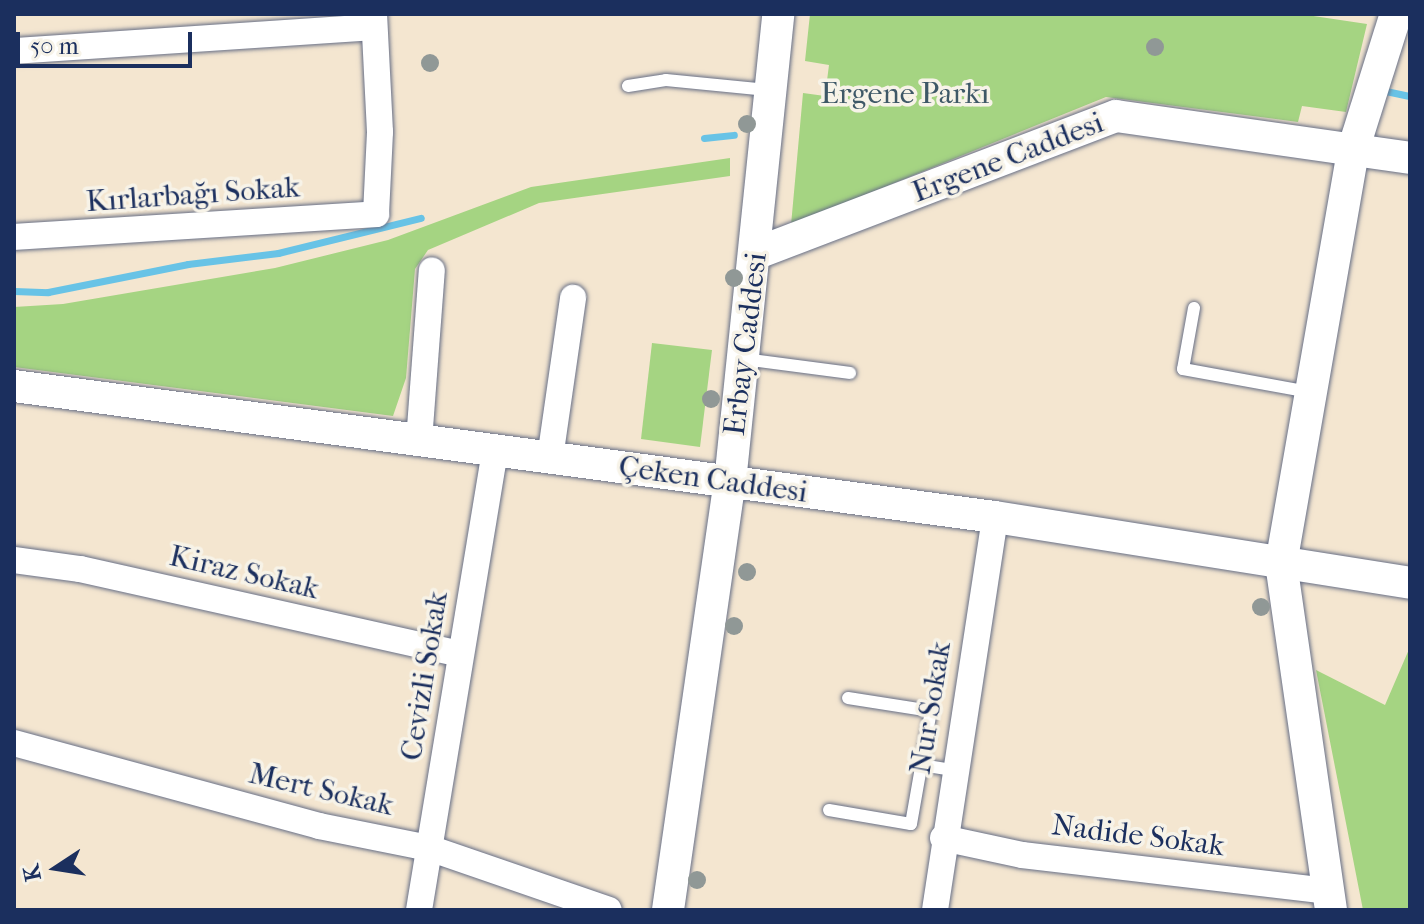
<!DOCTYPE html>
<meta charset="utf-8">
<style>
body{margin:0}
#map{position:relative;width:1424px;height:924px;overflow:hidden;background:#f4e6d0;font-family:"IM FELL French Canon",serif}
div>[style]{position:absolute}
.green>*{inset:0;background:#a5d482}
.stream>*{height:7px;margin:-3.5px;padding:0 3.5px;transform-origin:3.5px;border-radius:3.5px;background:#68c3e6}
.roads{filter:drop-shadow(0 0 2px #676f86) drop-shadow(0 0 2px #676f86)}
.service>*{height:12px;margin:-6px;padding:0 6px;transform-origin:6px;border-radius:6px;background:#fff}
.minor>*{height:26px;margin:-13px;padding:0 13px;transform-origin:13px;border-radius:13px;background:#fff}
.tertiary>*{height:32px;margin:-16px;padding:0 16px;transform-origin:16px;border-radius:16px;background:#fff}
.trees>*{width:18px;height:18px;margin:-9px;border-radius:50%;background:#909896}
span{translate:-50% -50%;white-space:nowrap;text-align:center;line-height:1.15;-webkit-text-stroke:7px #f7f3e8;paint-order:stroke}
.park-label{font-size:30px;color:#3e5867}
.street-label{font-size:30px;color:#1b2f5e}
.frame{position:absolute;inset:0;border:16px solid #1b2f5e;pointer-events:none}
.north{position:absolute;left:16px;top:828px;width:80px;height:80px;-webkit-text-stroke:6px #f7f3e8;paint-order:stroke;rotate:258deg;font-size:22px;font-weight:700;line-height:32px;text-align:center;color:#1b2f5e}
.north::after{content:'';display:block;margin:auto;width:28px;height:36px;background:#1b2f5e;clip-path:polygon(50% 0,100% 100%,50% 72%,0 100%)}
.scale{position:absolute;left:16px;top:32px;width:176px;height:36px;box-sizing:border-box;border:4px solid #1b2f5e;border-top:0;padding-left:10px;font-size:24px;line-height:28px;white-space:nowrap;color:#1b2f5e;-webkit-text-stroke:6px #f7f3e8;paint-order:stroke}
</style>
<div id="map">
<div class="green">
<div style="clip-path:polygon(810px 14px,1300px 14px,1367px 24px,1346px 112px,1302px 106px,1298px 122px,1106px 97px,791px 225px,803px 93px,825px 96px,829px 65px,805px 61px)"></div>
<div style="clip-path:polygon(730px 158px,730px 176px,539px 203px,428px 250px,415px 269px,406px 378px,393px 416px,14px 367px,14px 307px,63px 304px,275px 268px,388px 240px,531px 187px)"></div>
<div style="clip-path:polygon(652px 343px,712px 350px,700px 447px,641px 439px)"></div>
<div style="clip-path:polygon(1410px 647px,1410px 910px,1363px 910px,1316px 670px,1385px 705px)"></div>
</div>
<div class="stream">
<div style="left:1381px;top:90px;width:30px;rotate:12deg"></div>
<div style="left:704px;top:138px;width:30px;rotate:-6deg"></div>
<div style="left:14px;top:291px;width:34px;rotate:2deg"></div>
<div style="left:48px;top:292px;width:143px;rotate:-11.3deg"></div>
<div style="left:188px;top:264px;width:91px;rotate:-7deg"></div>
<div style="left:278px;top:253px;width:147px;rotate:-13.8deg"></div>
</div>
<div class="roads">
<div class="service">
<div style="left:628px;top:86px;width:38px;rotate:-9deg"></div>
<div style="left:666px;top:80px;width:102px;rotate:5.6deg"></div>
<div style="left:1194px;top:308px;width:62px;rotate:100.2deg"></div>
<div style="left:1183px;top:369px;width:129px;rotate:10.3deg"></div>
<div style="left:744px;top:359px;width:107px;rotate:7.5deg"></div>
<div style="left:921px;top:765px;width:31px;rotate:9deg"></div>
<div style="left:829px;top:810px;width:83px;rotate:9.7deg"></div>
<div style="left:911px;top:824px;width:115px;rotate:-80deg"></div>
<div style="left:931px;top:711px;width:84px;rotate:-171.1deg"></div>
</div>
<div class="minor">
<div style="left:14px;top:51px;width:360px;rotate:-3.8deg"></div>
<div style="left:14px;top:237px;width:363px;rotate:-3.6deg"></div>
<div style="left:376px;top:214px;width:82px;rotate:-87.2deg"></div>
<div style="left:380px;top:132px;width:118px;rotate:-92.9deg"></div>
<div style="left:419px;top:441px;width:171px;rotate:-85.7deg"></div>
<div style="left:550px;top:458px;width:162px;rotate:-81.8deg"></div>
<div style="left:14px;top:560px;width:67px;rotate:7.8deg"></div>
<div style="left:80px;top:569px;width:389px;rotate:12.6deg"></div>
<div style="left:14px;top:743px;width:316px;rotate:15.2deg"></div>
<div style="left:319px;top:826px;width:112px;rotate:11.3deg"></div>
<div style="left:429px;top:848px;width:190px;rotate:19deg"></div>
<div style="left:943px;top:838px;width:81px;rotate:12.1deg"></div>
<div style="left:1022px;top:855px;width:307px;rotate:6.7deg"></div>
<div style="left:419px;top:910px;width:464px;rotate:-80.6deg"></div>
<div style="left:935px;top:910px;width:398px;rotate:-81.3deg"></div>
</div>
<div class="tertiary">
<div style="left:757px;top:253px;width:384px;rotate:-20.9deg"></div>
<div style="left:1116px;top:116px;width:297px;rotate:8.1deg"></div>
<div style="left:14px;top:386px;width:990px;rotate:7.61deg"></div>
<div style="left:995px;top:517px;width:420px;rotate:9deg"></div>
<div style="left:668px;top:910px;width:432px;rotate:-81.8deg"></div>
<div style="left:730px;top:482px;width:470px;rotate:-84.1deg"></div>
<div style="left:1331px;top:910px;width:350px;rotate:-98.2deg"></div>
<div style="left:1281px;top:564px;width:423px;rotate:-80.1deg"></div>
<div style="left:1354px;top:147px;width:139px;rotate:-72.5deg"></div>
</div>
</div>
<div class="trees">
<div style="left:1155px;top:47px"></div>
<div style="left:430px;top:63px"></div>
<div style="left:747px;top:124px"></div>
<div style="left:734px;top:278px"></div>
<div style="left:711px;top:399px"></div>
<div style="left:747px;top:572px"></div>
<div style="left:1261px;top:607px"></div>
<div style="left:734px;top:626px"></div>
<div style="left:697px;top:880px"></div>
</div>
<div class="park-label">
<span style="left:905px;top:94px">Ergene Parkı</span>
</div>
<div class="street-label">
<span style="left:1008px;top:158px;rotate:-21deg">Ergene Caddesi</span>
<span style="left:193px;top:195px;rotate:-4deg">Kırlarbağı Sokak</span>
<span style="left:746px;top:344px;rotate:-83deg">Erbay Caddesi</span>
<span style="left:713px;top:480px;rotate:8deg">Çeken Caddesi</span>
<span style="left:244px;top:573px;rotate:13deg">Kiraz Sokak</span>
<span style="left:425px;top:676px;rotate:-81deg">Cevizli Sokak</span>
<span style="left:931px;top:708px;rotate:-81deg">Nur Sokak</span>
<span style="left:321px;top:790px;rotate:13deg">Mert Sokak</span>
<span style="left:1138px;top:836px;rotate:7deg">Nadide Sokak</span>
</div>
<div class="frame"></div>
<div class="north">K</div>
<div class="scale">50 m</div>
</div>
